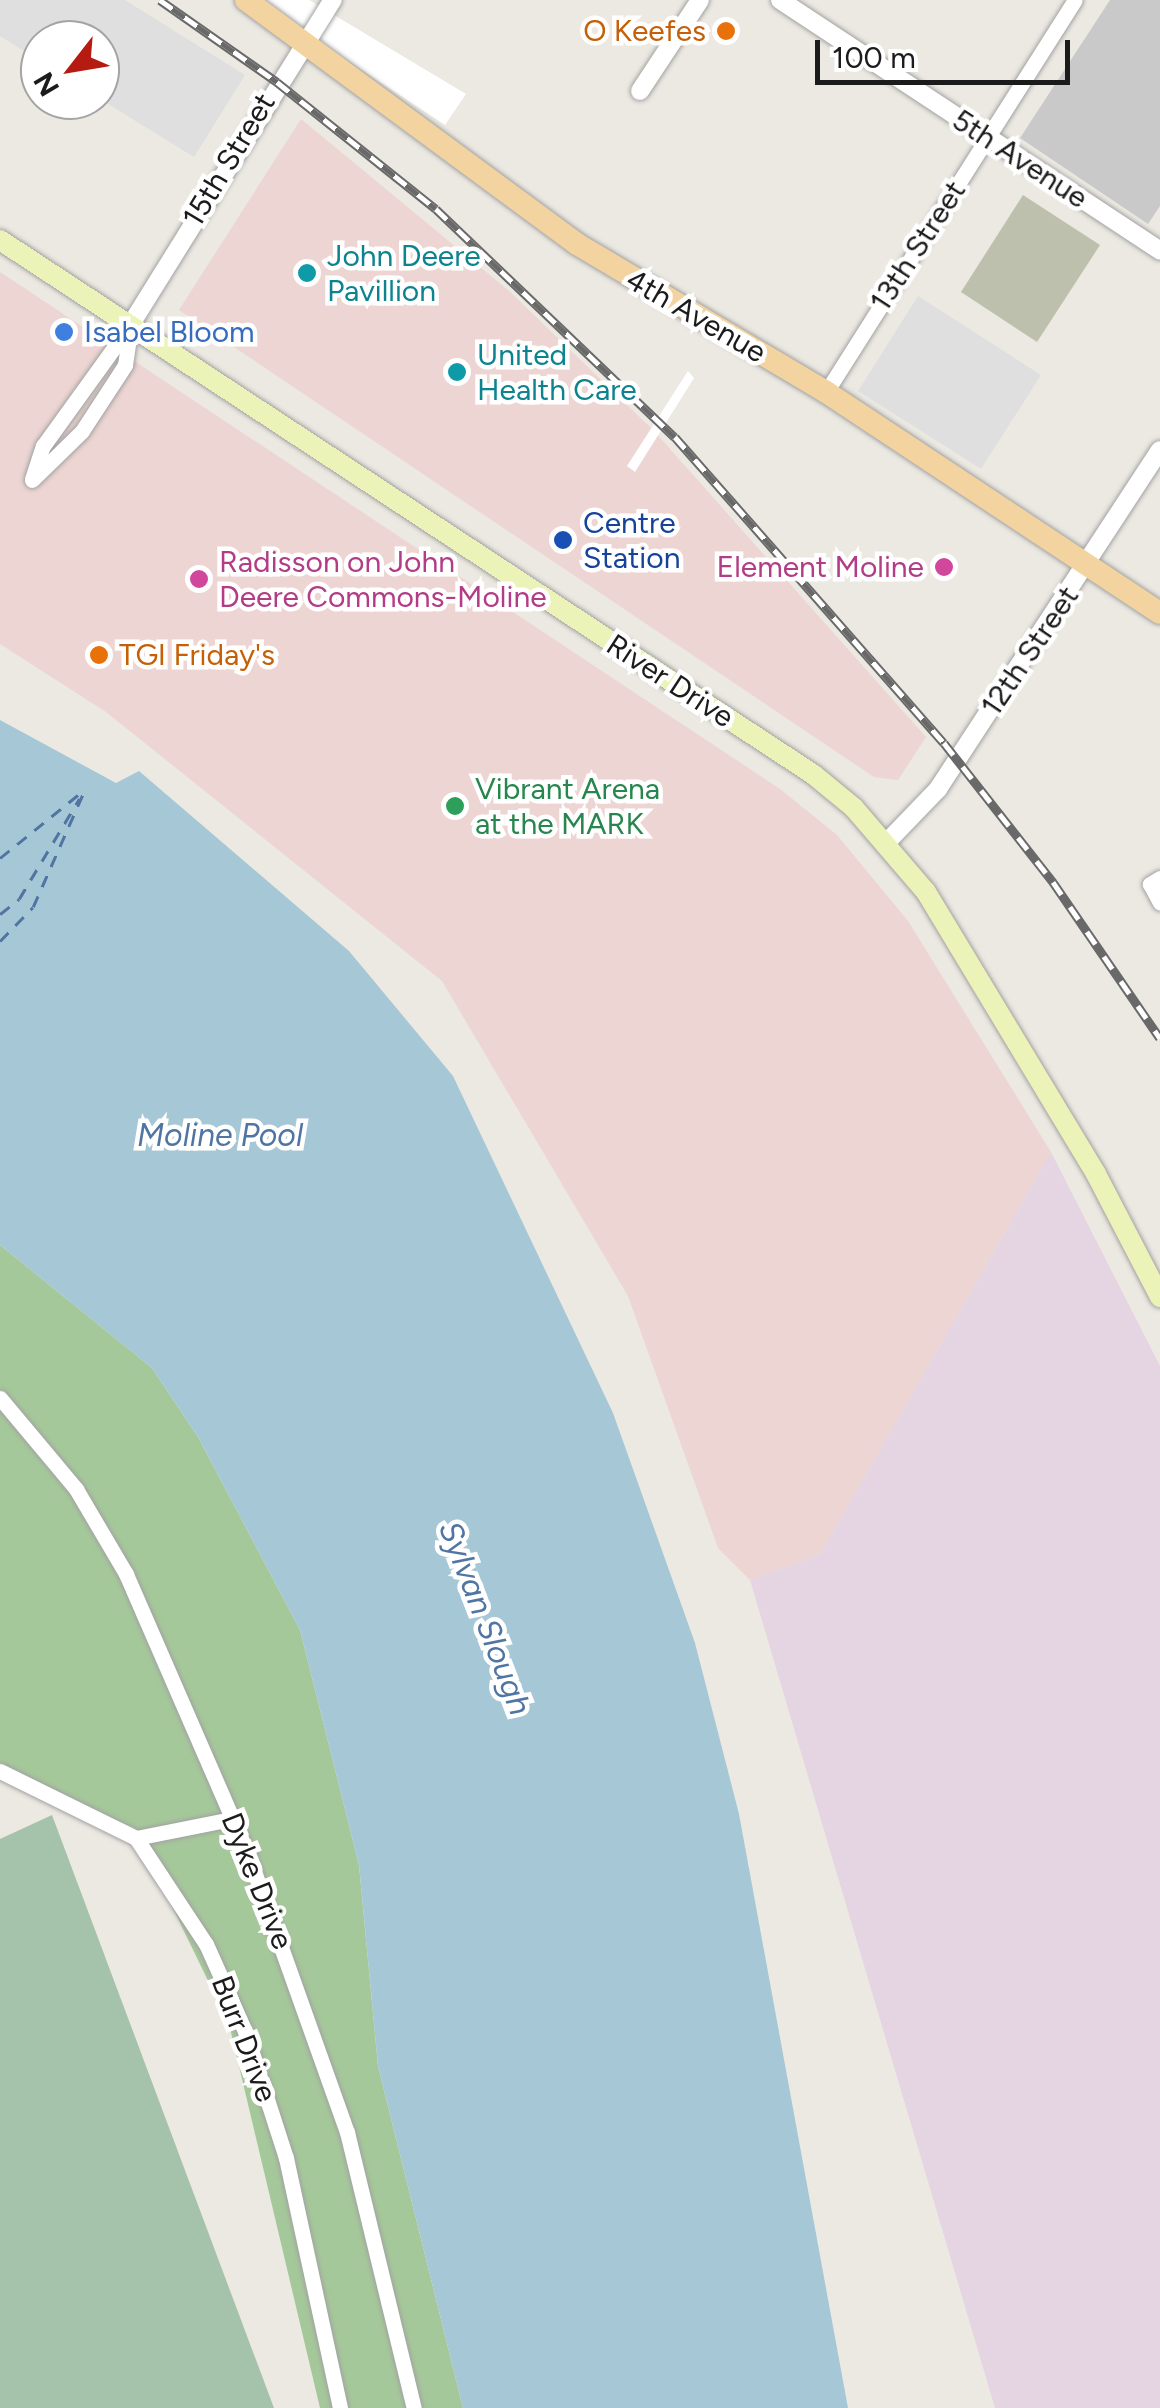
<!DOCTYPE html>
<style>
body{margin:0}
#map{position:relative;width:1160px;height:2408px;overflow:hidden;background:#ece9e2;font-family:Figtree,sans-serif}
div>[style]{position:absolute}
.commercial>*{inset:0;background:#ecd5d2}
.industrial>*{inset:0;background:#e5d4e1}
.religious>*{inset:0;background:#c9c9c9}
.construction>*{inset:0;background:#bec0ae}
.forest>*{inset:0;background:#a5c89a}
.cemetery>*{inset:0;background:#a5c3ab}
.parking>*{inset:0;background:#dfdfdf}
.water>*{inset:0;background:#a6c8d6}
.pier>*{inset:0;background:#fff}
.ferry>*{height:2.5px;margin-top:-1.25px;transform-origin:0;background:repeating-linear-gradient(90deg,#5175a2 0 12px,transparent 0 22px)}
.roads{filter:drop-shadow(0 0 2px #a2a2a2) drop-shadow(0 0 2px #a2a2a2)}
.minor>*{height:15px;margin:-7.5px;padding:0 7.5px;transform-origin:7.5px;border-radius:7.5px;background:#fff}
.tertiary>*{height:18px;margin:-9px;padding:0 9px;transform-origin:9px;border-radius:9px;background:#fff}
.secondary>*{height:20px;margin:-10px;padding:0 10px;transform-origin:10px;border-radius:10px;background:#ecf3b9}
.primary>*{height:22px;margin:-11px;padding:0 11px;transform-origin:11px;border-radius:11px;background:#f3d4a0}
.rail>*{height:9px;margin-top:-4.5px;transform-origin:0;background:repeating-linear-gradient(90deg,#fff 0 15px,#696969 0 30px);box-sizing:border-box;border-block:2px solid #696969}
.dots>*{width:28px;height:28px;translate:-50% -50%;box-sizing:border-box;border:5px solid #fff;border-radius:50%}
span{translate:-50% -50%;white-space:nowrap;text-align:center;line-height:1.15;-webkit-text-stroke:9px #fff;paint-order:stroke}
.food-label{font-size:30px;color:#c56008}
.right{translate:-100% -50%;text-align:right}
.left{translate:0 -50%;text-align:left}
.street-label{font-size:30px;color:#1b1b1b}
.culture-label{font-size:30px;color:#0d838f}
.shop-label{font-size:30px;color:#366cbe}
.transit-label{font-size:30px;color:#164399}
.hotel-label{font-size:30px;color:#b23c85}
.leisure-label{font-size:30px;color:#27864d}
.water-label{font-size:32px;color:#5175a2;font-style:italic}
.north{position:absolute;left:20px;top:20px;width:100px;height:100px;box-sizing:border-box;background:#fff;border:2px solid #a4a4a4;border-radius:50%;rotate:239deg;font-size:28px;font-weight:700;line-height:40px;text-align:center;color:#1b1b1b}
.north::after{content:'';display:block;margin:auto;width:35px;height:45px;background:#b51b11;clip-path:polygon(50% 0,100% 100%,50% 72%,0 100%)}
.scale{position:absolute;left:815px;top:40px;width:255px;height:45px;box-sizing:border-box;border:5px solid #1b1b1b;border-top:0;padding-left:12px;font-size:30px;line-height:35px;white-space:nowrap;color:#1b1b1b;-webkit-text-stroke:8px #fff;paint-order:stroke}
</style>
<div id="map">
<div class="commercial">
<div style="clip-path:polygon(301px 119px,508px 290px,655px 432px,926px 737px,898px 780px,874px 777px,179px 310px)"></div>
<div style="clip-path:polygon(0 272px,780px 789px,837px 835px,908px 921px,1051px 1152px,820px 1554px,750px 1580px,718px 1548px,628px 1296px,442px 981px,106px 712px,0 644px)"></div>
</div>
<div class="industrial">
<div style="clip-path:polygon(1051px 1152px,1160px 1366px,1160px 2408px,995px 2408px,750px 1580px,820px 1554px)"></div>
</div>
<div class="religious">
<div style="clip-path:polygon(1110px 0,1160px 0,1160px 206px,1148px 224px,1020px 138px)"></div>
</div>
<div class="construction">
<div style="clip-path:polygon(1023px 195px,1100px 245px,1037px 342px,961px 292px)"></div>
</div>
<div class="forest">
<div style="clip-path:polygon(0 1245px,152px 1368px,198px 1437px,300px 1630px,359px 1865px,378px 2066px,463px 2408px,320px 2408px,229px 2024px,134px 1828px,0 1768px)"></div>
</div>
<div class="cemetery">
<div style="clip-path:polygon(52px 1815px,274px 2408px,0 2408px,0 1839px)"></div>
</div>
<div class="parking">
<div style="clip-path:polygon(0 0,125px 0,245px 75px,194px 157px,100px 99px,100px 40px,40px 40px,40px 61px,0 36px)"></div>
<div style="clip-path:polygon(918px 296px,1041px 375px,981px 469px,858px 391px)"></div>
</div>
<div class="water">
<div style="clip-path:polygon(0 720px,116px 783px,139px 771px,349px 951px,453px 1076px,613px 1413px,695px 1643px,739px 1814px,848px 2408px,463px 2408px,378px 2066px,359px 1865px,300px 1630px,198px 1437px,152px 1368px,0 1245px)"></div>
</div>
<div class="pier">
<div style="clip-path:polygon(256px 0,309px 0,466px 94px,445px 125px)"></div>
<div style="clip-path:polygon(688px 371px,694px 378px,635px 472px,627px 466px)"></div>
</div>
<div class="ferry">
<div style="left:0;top:858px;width:108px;rotate:-39deg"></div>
<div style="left:0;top:914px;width:24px;rotate:-38deg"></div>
<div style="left:19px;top:899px;width:117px;rotate:-59deg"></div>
<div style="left:0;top:941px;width:47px;rotate:-45.9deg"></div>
<div style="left:33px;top:907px;width:129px;rotate:-66.2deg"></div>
</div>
<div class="roads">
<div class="minor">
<div style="left:826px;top:392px;width:464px;rotate:-57.6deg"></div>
<div style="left:32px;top:479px;width:35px;rotate:-72deg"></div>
<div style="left:43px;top:446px;width:150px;rotate:-54.2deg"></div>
<div style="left:32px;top:480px;width:70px;rotate:-44.4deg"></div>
<div style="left:82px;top:431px;width:79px;rotate:-56.9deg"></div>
<div style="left:125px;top:365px;width:41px;rotate:-81.7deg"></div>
<div style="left:1160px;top:878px;width:12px;rotate:149deg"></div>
<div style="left:1150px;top:884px;width:21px;rotate:62deg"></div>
<div style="left:0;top:1398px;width:119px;rotate:50.1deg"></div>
<div style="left:76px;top:1489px;width:99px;rotate:59.5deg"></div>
<div style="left:126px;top:1574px;width:309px;rotate:66.5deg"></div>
<div style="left:249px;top:1857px;width:292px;rotate:70.4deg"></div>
<div style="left:347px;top:2132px;width:284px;rotate:76.4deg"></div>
<div style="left:0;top:1771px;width:152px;rotate:26.2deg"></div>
<div style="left:136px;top:1838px;width:127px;rotate:56.6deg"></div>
<div style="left:206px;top:1944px;width:95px;rotate:65.9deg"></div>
<div style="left:245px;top:2031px;width:133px;rotate:72.1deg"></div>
<div style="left:286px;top:2158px;width:256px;rotate:77.8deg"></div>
<div style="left:136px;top:1838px;width:97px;rotate:-11.3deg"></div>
</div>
<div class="tertiary">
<div style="left:780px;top:0;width:455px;rotate:33.4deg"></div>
<div style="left:640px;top:91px;width:109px;rotate:-56.6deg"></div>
<div style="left:131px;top:324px;width:382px;rotate:-58.1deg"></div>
<div style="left:887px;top:842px;width:74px;rotate:-46.1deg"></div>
<div style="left:938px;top:789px;width:405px;rotate:-56.8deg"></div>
</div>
<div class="secondary">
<div style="left:0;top:240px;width:974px;rotate:33.31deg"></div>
<div style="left:814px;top:775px;width:52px;rotate:39.5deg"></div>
<div style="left:854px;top:808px;width:111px;rotate:49.4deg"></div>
<div style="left:926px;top:892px;width:329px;rotate:58.9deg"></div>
<div style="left:1096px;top:1174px;width:139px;rotate:62.5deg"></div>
</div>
<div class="primary">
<div style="left:246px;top:0;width:411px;rotate:36.4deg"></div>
<div style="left:577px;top:244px;width:290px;rotate:30.7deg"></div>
<div style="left:826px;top:392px;width:400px;rotate:33.5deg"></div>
</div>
</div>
<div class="rail">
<div style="left:160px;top:0;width:143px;rotate:35deg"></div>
<div style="left:277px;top:82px;width:203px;rotate:38.6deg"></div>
<div style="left:436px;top:209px;width:330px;rotate:43.7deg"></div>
<div style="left:675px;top:437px;width:407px;rotate:48.7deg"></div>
<div style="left:944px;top:743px;width:177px;rotate:51.9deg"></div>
<div style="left:1053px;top:882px;width:189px;rotate:55.6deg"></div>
</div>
<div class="dots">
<div style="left:726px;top:31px;background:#e8710a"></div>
<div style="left:307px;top:273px;background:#0f9aa8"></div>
<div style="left:64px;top:332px;background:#3f7fe0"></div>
<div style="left:457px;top:372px;background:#0f9aa8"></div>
<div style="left:563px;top:540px;background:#1a4fb4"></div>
<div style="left:944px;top:567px;background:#d1479c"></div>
<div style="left:199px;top:579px;background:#d1479c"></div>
<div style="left:99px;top:655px;background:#e8710a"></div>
<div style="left:455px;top:806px;background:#2e9e5b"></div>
</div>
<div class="food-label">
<span class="right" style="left:706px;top:31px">O Keefes</span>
<span class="left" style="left:119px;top:655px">TGI Friday's</span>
</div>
<div class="street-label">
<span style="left:1020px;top:159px;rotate:33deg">5th Avenue</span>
<span style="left:229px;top:160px;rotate:-59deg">15th Street</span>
<span style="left:918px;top:246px;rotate:-57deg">13th Street</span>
<span style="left:696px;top:316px;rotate:30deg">4th Avenue</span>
<span style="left:1030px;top:651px;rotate:-56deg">12th Street</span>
<span style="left:670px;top:681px;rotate:33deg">River Drive</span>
<span style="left:257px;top:1881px;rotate:68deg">Dyke Drive</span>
<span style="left:244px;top:2039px;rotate:69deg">Burr Drive</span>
</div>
<div class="culture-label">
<span class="left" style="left:327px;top:273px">John Deere<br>Pavillion</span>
<span class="left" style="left:477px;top:372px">United<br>Health Care</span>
</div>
<div class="shop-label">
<span class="left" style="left:84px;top:332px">Isabel Bloom</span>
</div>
<div class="transit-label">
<span class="left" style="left:583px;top:540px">Centre<br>Station</span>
</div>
<div class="hotel-label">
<span class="left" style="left:219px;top:579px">Radisson on John<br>Deere Commons-Moline</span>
<span class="right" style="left:924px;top:567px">Element Moline</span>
</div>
<div class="leisure-label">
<span class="left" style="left:475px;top:806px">Vibrant Arena<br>at the MARK</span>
</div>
<div class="water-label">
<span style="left:220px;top:1135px">Moline Pool</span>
<span style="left:485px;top:1618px;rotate:69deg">Sylvan Slough</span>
</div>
<div class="north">N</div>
<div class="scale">100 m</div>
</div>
